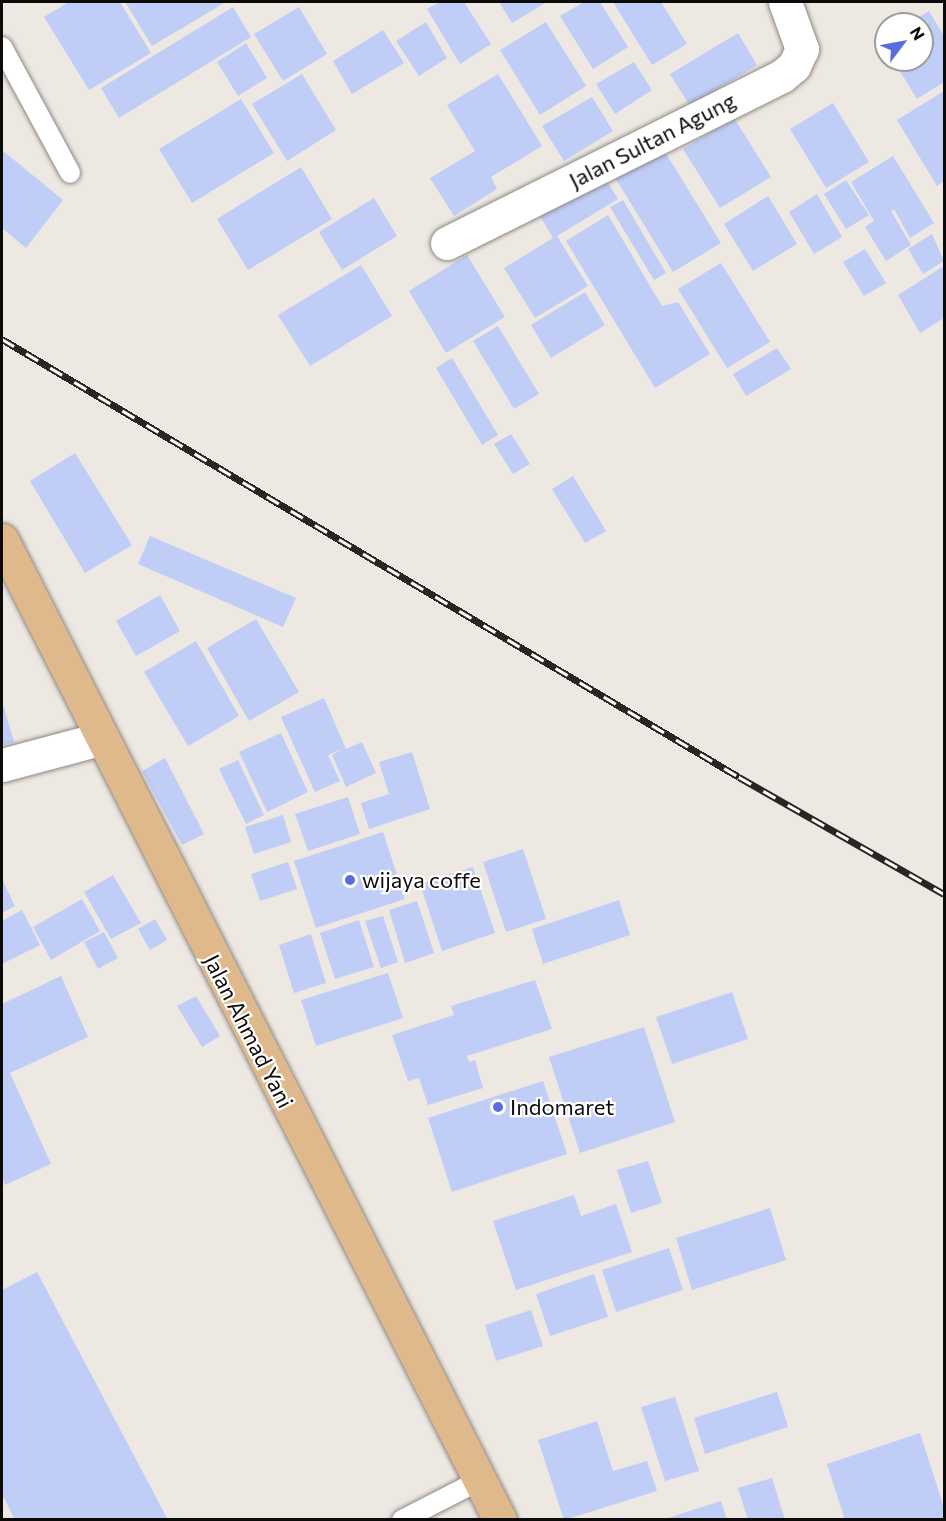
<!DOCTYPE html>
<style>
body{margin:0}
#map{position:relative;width:946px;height:1521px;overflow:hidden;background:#eee8e3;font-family:Commissioner,sans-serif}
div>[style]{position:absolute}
.building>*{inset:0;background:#bfcdf7}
.roads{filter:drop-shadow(0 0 2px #8e8984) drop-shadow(0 0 2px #8e8984)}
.lane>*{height:20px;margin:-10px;padding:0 10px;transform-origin:10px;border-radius:10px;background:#fff}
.street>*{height:33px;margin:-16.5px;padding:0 16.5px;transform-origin:16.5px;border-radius:16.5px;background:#fff}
.primary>*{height:33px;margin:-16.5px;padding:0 16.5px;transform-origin:16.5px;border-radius:16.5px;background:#dfb88c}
.rail>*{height:7px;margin-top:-3.5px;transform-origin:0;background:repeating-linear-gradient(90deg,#fff 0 14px,#282523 0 28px);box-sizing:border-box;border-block:2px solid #282523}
.dots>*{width:16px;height:16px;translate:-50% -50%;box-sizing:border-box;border:3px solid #fff;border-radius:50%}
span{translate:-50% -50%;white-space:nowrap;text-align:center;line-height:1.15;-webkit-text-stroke:4.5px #fff;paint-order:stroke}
.street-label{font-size:22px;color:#0d0b09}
.poi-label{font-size:22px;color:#0d0b09}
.left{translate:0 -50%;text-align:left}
.frame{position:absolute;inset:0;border:3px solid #0d0b09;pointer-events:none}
.north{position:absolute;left:874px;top:12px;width:60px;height:60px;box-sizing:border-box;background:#fff;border:2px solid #9e9d9d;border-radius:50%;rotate:58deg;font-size:16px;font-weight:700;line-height:24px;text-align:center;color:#0d0b09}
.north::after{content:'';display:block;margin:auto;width:21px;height:27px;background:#566de3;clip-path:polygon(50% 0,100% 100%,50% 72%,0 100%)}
</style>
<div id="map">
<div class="building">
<div style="clip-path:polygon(69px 2px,120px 2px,151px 53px,89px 90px,44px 17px)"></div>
<div style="clip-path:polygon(125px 2px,226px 2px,152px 46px)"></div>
<div style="clip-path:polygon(440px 2px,464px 2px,491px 44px,460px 64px,427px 9px)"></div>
<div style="clip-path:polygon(499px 2px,547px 2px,512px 23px)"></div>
<div style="clip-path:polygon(584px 2px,600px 2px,628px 47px,593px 69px,560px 16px)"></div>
<div style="clip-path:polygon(613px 2px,661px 2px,687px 44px,652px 65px)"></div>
<div style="clip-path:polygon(233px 7px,251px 37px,119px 118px,101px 88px)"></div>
<div style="clip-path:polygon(299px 7px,327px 54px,283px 81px,254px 34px)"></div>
<div style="clip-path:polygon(929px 11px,944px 36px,944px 82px,917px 99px,893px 60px,922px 60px,922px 24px,908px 24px)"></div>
<div style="clip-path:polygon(426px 22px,447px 58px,419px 76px,396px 41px)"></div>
<div style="clip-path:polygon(546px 22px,586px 86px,540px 115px,500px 50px)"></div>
<div style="clip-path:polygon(383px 30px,404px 63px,352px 94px,333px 61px)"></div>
<div style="clip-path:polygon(738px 33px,757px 65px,690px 106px,670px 74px)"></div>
<div style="clip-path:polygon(246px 43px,267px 78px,238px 96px,217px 62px)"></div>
<div style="clip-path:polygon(634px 62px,652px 90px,615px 114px,596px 84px)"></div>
<div style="clip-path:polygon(302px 74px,336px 130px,287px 161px,252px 104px)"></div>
<div style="clip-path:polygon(498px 74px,542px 146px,491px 177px,497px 189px,454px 216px,430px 178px,475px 151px,447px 105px)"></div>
<div style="clip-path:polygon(944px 91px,944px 181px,937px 186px,897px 120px)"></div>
<div style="clip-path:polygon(592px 97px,613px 131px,564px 161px,542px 126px)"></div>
<div style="clip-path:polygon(241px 99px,274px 153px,192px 203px,159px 149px)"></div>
<div style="clip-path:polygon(833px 103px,869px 162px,826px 188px,790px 129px)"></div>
<div style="clip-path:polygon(734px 118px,771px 177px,720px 208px,683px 149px)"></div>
<div style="clip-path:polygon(662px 147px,721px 243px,673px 272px,614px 176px)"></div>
<div style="clip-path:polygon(2px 150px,63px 200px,26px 248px,2px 228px)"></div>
<div style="clip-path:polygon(893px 156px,934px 223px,910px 238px,894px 209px,891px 211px,911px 245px,886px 261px,865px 227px,874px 221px,851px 182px)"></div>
<div style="clip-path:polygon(301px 167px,332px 219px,248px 270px,217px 219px)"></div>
<div style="clip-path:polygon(600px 170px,618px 199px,557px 236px,588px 286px,535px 318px,504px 268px,553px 238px,536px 209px)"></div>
<div style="clip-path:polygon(846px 180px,869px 215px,846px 229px,824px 194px)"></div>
<div style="clip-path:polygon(817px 194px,842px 237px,814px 254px,789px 212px)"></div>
<div style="clip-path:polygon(768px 196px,797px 244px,753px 271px,724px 224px)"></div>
<div style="clip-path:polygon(374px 198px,397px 236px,342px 270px,319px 232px)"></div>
<div style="clip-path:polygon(623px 200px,666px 273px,654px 280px,610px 207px)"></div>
<div style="clip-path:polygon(608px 215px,662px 306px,678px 302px,710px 354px,655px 388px,566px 241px)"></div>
<div style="clip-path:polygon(932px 234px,944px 261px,923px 274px,908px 249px)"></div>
<div style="clip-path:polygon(865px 249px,886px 283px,864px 296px,843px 262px)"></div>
<div style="clip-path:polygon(467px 255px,505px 317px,446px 353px,409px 291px)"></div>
<div style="clip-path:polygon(721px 263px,770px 342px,727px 368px,678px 289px)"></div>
<div style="clip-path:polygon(361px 265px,392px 316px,310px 366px,278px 315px)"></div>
<div style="clip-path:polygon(944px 266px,944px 318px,920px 333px,898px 295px)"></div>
<div style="clip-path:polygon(585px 292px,605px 325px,551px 358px,531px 325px)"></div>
<div style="clip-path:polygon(498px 326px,539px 394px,514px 409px,473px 341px)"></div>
<div style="clip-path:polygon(777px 348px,791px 369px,746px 396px,733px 374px)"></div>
<div style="clip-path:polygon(452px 358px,498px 435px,482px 445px,436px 368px)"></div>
<div style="clip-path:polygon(511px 434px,530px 464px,513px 474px,494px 444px)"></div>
<div style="clip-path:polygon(75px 453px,132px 545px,85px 573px,30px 481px)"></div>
<div style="clip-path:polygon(573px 476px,606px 531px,585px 543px,552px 489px)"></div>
<div style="clip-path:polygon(150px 536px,296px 598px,283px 627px,138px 564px)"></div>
<div style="clip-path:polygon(160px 595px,180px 631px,136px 656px,116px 621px)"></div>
<div style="clip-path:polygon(256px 619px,299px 692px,249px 721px,207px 648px)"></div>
<div style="clip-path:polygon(196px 641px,239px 716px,188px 746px,144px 672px)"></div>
<div style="clip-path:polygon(324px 698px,346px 749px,362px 742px,376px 773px,346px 787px,332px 755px,343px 749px,328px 755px,340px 781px,315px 792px,281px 717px)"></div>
<div style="clip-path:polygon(2px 701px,14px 742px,2px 745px)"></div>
<div style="clip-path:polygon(281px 733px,308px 792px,267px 812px,239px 752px)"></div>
<div style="clip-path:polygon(412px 752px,430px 809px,369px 829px,361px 803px,389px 794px,379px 762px)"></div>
<div style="clip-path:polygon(165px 758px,204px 834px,182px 845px,142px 771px)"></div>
<div style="clip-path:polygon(238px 760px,264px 815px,246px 824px,219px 769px)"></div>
<div style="clip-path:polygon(348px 797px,360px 834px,308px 851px,295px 814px)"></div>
<div style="clip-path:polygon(283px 815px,291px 842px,254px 854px,245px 827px)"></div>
<div style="clip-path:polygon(383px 832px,405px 899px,316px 928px,294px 861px)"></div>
<div style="clip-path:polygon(523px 849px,546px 919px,506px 932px,483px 862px)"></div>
<div style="clip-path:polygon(288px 862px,297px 889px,260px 901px,251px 874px)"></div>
<div style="clip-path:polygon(473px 867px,495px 933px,442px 951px,420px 884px)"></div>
<div style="clip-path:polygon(113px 875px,141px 923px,111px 939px,84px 892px)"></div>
<div style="clip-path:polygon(2px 879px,15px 906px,2px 913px)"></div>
<div style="clip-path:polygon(82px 899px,100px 931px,51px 960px,33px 927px)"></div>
<div style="clip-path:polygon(619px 900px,630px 935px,543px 964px,532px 929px)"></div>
<div style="clip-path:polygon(417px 901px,434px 953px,405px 963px,389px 910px)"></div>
<div style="clip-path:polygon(22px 910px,40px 945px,2px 964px,2px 921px)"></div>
<div style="clip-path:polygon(383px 916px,398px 962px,381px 968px,365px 921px)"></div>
<div style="clip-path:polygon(155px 919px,167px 940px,150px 950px,138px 929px)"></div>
<div style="clip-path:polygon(359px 920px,374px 967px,335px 979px,320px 933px)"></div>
<div style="clip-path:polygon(104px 932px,118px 958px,98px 969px,84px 942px)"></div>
<div style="clip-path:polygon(311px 934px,326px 983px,294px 993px,279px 945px)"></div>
<div style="clip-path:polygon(388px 973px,403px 1018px,316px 1046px,301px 1000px)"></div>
<div style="clip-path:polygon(61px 976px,88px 1037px,10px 1073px,51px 1164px,5px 1185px,2px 1176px,2px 1004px)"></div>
<div style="clip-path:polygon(535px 980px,552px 1029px,467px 1056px,469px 1062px,475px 1060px,483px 1088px,428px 1105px,419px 1078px,408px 1081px,392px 1035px,454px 1015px,451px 1006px)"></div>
<div style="clip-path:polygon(732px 992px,748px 1039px,672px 1064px,656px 1017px)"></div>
<div style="clip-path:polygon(196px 996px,220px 1036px,202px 1047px,177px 1006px)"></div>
<div style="clip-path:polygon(644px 1027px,675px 1122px,580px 1153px,549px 1057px)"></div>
<div style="clip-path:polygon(543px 1081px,567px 1154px,452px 1192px,428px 1118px)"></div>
<div style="clip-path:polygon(648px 1161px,662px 1203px,631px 1213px,617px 1170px)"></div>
<div style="clip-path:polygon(574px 1195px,581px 1216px,616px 1204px,632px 1252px,516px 1290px,493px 1221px)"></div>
<div style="clip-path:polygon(770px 1208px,786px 1260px,692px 1290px,676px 1238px)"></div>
<div style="clip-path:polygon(669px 1248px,683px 1290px,616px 1312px,602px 1270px)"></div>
<div style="clip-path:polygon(37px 1272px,168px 1520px,15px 1520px,2px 1494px,2px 1290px)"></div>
<div style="clip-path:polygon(594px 1274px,608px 1317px,550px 1336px,536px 1294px)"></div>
<div style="clip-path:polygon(531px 1310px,543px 1346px,496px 1361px,485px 1325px)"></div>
<div style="clip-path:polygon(777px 1392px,788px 1427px,705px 1454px,694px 1418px)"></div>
<div style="clip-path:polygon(675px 1397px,699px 1471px,665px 1481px,641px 1407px)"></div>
<div style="clip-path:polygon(597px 1421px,613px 1471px,647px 1461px,657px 1491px,564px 1520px,538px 1440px)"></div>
<div style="clip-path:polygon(920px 1433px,944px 1508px,944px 1520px,845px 1520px,827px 1464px)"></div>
<div style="clip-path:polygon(772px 1478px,785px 1520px,748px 1520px,738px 1488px)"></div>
<div style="clip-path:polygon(721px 1501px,727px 1520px,665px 1520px,665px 1519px)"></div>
</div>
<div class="roads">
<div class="lane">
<div style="left:2px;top:47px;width:143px;rotate:61.6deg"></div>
<div style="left:402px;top:1520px;width:88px;rotate:-27.1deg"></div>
</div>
<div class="street">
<div style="left:447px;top:243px;width:374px;rotate:-26.5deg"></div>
<div style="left:782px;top:76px;width:16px;rotate:-40deg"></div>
<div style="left:794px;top:66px;width:19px;rotate:-65deg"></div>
<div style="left:802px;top:49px;width:50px;rotate:-109.9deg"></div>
<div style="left:2px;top:765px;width:101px;rotate:-14.9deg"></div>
</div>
<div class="primary">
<div style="left:2px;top:540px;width:1099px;rotate:63.06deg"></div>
</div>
</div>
<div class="rail">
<div style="left:2px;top:339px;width:857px;rotate:30.72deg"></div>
<div style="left:739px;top:777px;width:236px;rotate:29.7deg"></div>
</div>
<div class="dots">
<div style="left:350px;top:880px;background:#566de3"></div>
<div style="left:498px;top:1107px;background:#566de3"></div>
</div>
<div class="street-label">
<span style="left:652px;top:140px;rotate:-27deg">Jalan Sultan Agung</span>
<span style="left:249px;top:1031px;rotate:63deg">Jalan Ahmad Yani</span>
</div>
<div class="poi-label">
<span class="left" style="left:362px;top:880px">wijaya coffe</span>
<span class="left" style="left:510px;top:1107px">Indomaret</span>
</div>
<div class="frame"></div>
<div class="north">N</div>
</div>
